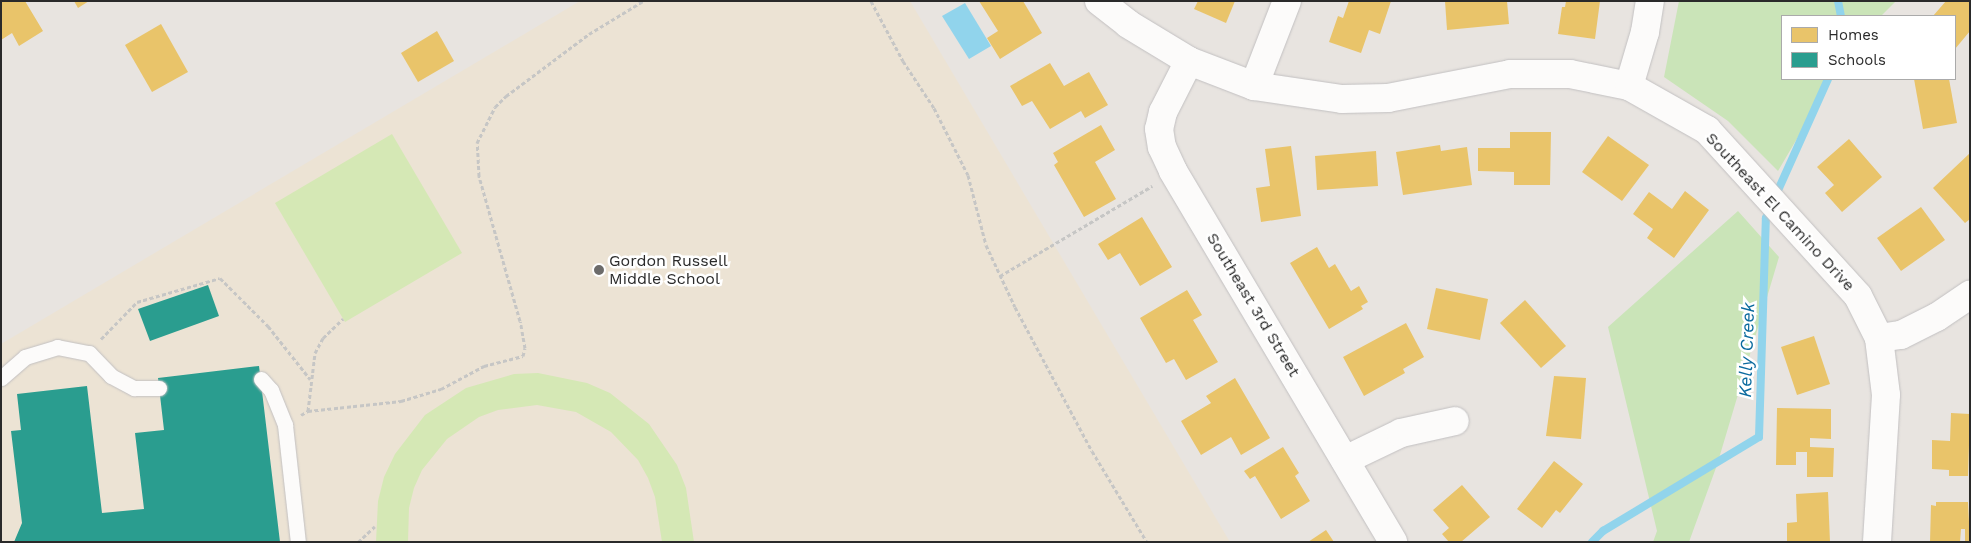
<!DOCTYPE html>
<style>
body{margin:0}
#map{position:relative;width:1971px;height:543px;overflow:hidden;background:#e8e4e0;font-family:"Work Sans",sans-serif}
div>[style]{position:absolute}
.education>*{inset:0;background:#ece3d4}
.green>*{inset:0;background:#cae4b8}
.pitch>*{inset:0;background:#d5e8b5}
.water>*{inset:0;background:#91d4ec}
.homes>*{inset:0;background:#e9c46a}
.schools>*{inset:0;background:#2a9d8f}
.stream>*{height:8px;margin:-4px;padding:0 4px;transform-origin:4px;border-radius:4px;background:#91d4ec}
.path>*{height:3px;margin-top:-1.5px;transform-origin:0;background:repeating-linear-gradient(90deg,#c6c6c5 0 4px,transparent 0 6.5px)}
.roads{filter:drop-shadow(0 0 1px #c2c0c1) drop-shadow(0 0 1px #c2c0c1)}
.service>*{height:15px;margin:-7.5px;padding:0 7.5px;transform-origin:7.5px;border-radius:7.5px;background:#fcfbfa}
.minor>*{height:28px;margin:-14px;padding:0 14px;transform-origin:14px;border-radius:14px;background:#fcfbfa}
.dots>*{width:14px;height:14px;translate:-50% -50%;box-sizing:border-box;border:2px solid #fff;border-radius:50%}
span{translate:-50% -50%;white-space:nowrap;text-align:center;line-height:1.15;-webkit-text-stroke:5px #fff;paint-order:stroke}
.street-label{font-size:16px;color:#2a2a2a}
.poi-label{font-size:16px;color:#2a2a2a}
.left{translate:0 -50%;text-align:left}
.water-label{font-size:18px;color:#0b6a9e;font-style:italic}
.frame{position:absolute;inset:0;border:2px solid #2a2a2a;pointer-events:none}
.legend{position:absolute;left:1781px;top:15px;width:175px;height:65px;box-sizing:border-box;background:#fff;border:1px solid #aaa;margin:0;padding:6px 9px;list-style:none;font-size:15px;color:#2a2a2a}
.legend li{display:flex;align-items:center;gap:10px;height:25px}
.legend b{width:25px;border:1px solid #aaa}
</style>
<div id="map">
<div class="education">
<div style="clip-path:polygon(580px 1px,910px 1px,1230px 542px,1px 542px,1px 344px)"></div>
</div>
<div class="green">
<div style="clip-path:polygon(1679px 1px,1896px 1px,1881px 16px,1782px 16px,1782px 79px,1832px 79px,1778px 171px,1728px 121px,1664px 77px)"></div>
<div style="clip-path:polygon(1738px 211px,1779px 257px,1717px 465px,1689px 542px,1653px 542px,1657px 531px,1608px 327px)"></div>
</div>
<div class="pitch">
<div style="clip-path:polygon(392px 134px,462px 253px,345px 322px,275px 203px)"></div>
<div style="clip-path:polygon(538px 373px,587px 383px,610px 393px,649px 424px,677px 465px,686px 488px,694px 542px,662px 542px,655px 497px,648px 478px,638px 460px,611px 432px,576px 412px,537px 405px,498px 410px,479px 417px,447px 439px,422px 470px,414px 488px,409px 508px,408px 542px,376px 542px,378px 501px,384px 477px,395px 454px,425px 415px,466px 388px,514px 374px)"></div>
</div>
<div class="water">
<div style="clip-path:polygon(965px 3px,991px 46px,969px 59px,942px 16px)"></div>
</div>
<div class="homes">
<div style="clip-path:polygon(1px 1px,25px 1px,43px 31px,19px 46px,12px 33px,1px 40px)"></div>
<div style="clip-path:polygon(74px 1px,89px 1px,78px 8px)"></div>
<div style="clip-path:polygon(979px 1px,1023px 1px,1042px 33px,1000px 59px,987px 38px,998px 31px)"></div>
<div style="clip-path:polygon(1198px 1px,1235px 1px,1226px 23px,1194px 9px)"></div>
<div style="clip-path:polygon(1349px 1px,1391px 1px,1380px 34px,1369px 30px,1361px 53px,1329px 42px,1338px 16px,1343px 18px)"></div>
<div style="clip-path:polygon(1445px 1px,1507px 1px,1509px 24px,1447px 30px)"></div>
<div style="clip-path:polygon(1566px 1px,1600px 1px,1595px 39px,1558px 34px,1562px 7px,1565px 7px)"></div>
<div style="clip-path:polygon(1946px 1px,1970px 1px,1970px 31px,1955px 49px,1955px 16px,1933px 16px)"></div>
<div style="clip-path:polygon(161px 24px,188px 72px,152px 92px,125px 45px)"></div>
<div style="clip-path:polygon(437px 31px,454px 61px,418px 82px,401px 53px)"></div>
<div style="clip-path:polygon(1050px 63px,1064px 86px,1089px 72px,1108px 105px,1085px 118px,1081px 111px,1050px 129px,1032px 101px,1022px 106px,1010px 86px)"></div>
<div style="clip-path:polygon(1914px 79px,1949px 79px,1957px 123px,1923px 129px)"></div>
<div style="clip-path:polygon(1101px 125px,1115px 150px,1095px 162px,1116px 199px,1084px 217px,1054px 165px,1058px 162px,1053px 153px)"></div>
<div style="clip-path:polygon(1510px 132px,1551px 132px,1550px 185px,1514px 185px,1514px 172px,1478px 171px,1478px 148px,1510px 148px)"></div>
<div style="clip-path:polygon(1608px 136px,1649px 165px,1622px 201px,1582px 172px)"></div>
<div style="clip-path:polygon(1849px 139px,1882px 177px,1842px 212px,1825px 193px,1834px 185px,1817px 167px)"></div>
<div style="clip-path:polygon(1440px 145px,1441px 151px,1467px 147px,1472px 185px,1403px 195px,1396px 152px)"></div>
<div style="clip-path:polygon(1291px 146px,1301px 216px,1261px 222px,1256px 188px,1270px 186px,1265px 149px)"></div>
<div style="clip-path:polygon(1376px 151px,1378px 186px,1317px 190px,1315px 156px)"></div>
<div style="clip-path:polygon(1970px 153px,1970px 219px,1965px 223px,1933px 188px)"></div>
<div style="clip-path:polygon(1685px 191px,1709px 210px,1674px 258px,1647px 238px,1653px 229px,1633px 214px,1649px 192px,1672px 209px)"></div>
<div style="clip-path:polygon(1921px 207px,1945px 240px,1901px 271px,1877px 238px)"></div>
<div style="clip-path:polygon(1142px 217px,1172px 267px,1140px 286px,1120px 253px,1108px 260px,1098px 244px)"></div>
<div style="clip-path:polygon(1317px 247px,1329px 268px,1335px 264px,1351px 291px,1359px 286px,1368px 302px,1361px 306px,1363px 309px,1329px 329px,1290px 263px)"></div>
<div style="clip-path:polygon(1436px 288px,1488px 299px,1480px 340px,1427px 329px)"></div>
<div style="clip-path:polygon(1187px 290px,1202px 315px,1193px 320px,1218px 362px,1186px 380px,1174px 359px,1166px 363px,1140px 318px)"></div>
<div style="clip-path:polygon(1525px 300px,1566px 346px,1541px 368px,1500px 323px)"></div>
<div style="clip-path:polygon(1406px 323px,1424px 357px,1403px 369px,1405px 373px,1364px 396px,1343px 357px)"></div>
<div style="clip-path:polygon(1814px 336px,1830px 384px,1797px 395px,1781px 347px)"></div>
<div style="clip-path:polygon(1554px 376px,1586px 378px,1581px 439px,1546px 436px)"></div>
<div style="clip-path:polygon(1235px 378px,1270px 438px,1241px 455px,1231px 437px,1201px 455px,1181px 421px,1211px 403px,1206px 396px)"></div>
<div style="clip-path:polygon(1777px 408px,1831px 409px,1831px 439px,1810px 438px,1810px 447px,1834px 448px,1833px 477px,1807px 477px,1807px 452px,1796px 452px,1796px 465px,1776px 465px)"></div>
<div style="clip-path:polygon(1951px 413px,1970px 414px,1968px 476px,1949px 476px,1949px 470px,1932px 469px,1932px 440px,1950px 441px)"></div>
<div style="clip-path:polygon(1283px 447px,1299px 473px,1295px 476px,1310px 501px,1281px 519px,1255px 476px,1250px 479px,1244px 471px)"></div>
<div style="clip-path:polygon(1554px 461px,1583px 484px,1560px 513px,1556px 510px,1542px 528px,1517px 509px)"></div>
<div style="clip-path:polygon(1462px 485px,1490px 517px,1461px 542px,1449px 542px,1442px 534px,1449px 528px,1433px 510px)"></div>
<div style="clip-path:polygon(1828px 492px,1830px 542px,1787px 542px,1787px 523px,1797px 522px,1796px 494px)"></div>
<div style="clip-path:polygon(1936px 502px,1968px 502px,1970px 542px,1965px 542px,1965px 529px,1961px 529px,1960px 542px,1930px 542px,1931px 505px,1936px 506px)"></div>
<div style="clip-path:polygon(1326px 530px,1334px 542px,1308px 542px)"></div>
</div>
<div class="schools">
<div style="clip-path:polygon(208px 285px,219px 316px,150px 341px,138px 309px)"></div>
<div style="clip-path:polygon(259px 366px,280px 542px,14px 542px,22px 523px,11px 431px,21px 430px,17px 394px,87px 386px,102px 513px,144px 509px,135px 433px,164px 430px,158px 378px)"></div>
</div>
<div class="stream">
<div style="left:1838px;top:1px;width:15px;rotate:79deg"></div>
<div style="left:1775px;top:197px;width:129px;rotate:-65.8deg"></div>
<div style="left:1592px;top:542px;width:16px;rotate:-45deg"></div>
<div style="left:1603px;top:531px;width:182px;rotate:-31.1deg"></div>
<div style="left:1759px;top:437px;width:219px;rotate:-88.2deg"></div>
<div style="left:1766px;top:218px;width:11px;rotate:-63deg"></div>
</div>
<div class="path">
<div style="left:871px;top:1px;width:68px;rotate:61.9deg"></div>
<div style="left:903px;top:61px;width:56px;rotate:56.6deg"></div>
<div style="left:934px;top:108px;width:75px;rotate:63.1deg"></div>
<div style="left:968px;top:175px;width:72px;rotate:75.6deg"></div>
<div style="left:986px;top:245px;width:68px;rotate:64.9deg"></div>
<div style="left:1015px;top:307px;width:163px;rotate:61.9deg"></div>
<div style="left:1092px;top:451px;width:106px;rotate:58.9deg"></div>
<div style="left:1000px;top:276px;width:177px;rotate:-30.6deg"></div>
<div style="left:101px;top:339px;width:52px;rotate:-45.8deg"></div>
<div style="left:137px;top:302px;width:86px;rotate:-16.1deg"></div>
<div style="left:220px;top:278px;width:68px;rotate:45deg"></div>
<div style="left:268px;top:326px;width:68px;rotate:51.6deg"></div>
<div style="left:308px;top:411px;width:58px;rotate:-83.1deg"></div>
<div style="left:315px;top:353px;width:17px;rotate:-62deg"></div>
<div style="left:323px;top:338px;width:28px;rotate:-44deg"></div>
<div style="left:301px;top:415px;width:8px;rotate:-30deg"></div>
<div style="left:308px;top:411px;width:94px;rotate:-6.1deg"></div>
<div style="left:401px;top:401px;width:42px;rotate:-16.7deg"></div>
<div style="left:441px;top:389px;width:49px;rotate:-28.1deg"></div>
<div style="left:484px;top:366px;width:40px;rotate:-14.4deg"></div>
<div style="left:523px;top:356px;width:8px;rotate:-76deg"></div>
<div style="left:525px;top:348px;width:27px;rotate:-100deg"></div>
<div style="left:520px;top:321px;width:151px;rotate:-105.8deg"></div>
<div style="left:479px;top:176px;width:33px;rotate:-93deg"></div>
<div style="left:477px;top:143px;width:40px;rotate:-63.4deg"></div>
<div style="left:495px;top:107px;width:16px;rotate:-45deg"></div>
<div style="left:506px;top:96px;width:104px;rotate:-36.8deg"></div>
<div style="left:589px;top:34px;width:63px;rotate:-31.4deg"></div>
<div style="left:358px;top:542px;width:23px;rotate:-43deg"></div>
</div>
<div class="roads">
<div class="service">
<div style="left:1px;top:378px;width:32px;rotate:-41deg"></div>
<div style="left:25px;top:357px;width:34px;rotate:-17deg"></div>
<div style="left:57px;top:347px;width:33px;rotate:11deg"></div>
<div style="left:89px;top:353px;width:32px;rotate:46deg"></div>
<div style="left:111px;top:376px;width:26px;rotate:28deg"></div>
<div style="left:134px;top:388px;width:25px"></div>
<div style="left:261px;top:379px;width:15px;rotate:48deg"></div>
<div style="left:271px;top:390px;width:38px;rotate:68deg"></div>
<div style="left:285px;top:425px;width:118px;rotate:83.7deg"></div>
</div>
<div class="minor">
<div style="left:1099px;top:1px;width:37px;rotate:38deg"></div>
<div style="left:1128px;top:24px;width:71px;rotate:31.2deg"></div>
<div style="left:1189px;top:61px;width:70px;rotate:21deg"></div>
<div style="left:1254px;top:86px;width:89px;rotate:8.4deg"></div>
<div style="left:1342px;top:99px;width:46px;rotate:-1.2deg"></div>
<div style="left:1388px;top:98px;width:124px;rotate:-11.1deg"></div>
<div style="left:1510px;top:74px;width:60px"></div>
<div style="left:1570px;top:74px;width:60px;rotate:11.5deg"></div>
<div style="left:1629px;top:86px;width:90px;rotate:29.4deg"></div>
<div style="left:1707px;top:130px;width:224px;rotate:47.7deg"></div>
<div style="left:1858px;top:296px;width:47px;rotate:63.4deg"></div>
<div style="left:1879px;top:338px;width:57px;rotate:83deg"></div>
<div style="left:1886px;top:395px;width:147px;rotate:93.5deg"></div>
<div style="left:1189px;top:61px;width:57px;rotate:117deg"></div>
<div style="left:1163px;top:112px;width:17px;rotate:103deg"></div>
<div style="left:1159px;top:129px;width:18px;rotate:81deg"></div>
<div style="left:1162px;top:147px;width:26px;rotate:65deg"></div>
<div style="left:1173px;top:171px;width:431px;rotate:59.3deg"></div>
<div style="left:1254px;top:86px;width:91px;rotate:-68.8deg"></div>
<div style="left:1629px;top:86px;width:56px;rotate:-73.5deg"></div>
<div style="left:1645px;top:32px;width:31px;rotate:-81deg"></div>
<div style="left:1879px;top:338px;width:22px;rotate:-8deg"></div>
<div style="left:1901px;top:335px;width:40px;rotate:-26.6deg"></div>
<div style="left:1937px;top:317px;width:40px;rotate:-34deg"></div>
<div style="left:1345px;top:460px;width:62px;rotate:-25.7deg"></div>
<div style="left:1401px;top:433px;width:55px;rotate:-12.5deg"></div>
</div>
</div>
<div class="dots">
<div style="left:599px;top:270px;background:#6c6b6a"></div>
</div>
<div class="street-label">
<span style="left:1780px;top:212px;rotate:47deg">Southeast El Camino Drive</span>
<span style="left:1253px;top:305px;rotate:59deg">Southeast 3rd Street</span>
</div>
<div class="poi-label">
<span class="left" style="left:609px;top:270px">Gordon Russell<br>Middle School</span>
</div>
<div class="water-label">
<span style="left:1747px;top:350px;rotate:-88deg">Kelly Creek</span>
</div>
<div class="frame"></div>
<ul class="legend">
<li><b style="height:14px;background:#e9c46a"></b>Homes</li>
<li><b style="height:14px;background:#2a9d8f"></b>Schools</li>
</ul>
</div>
